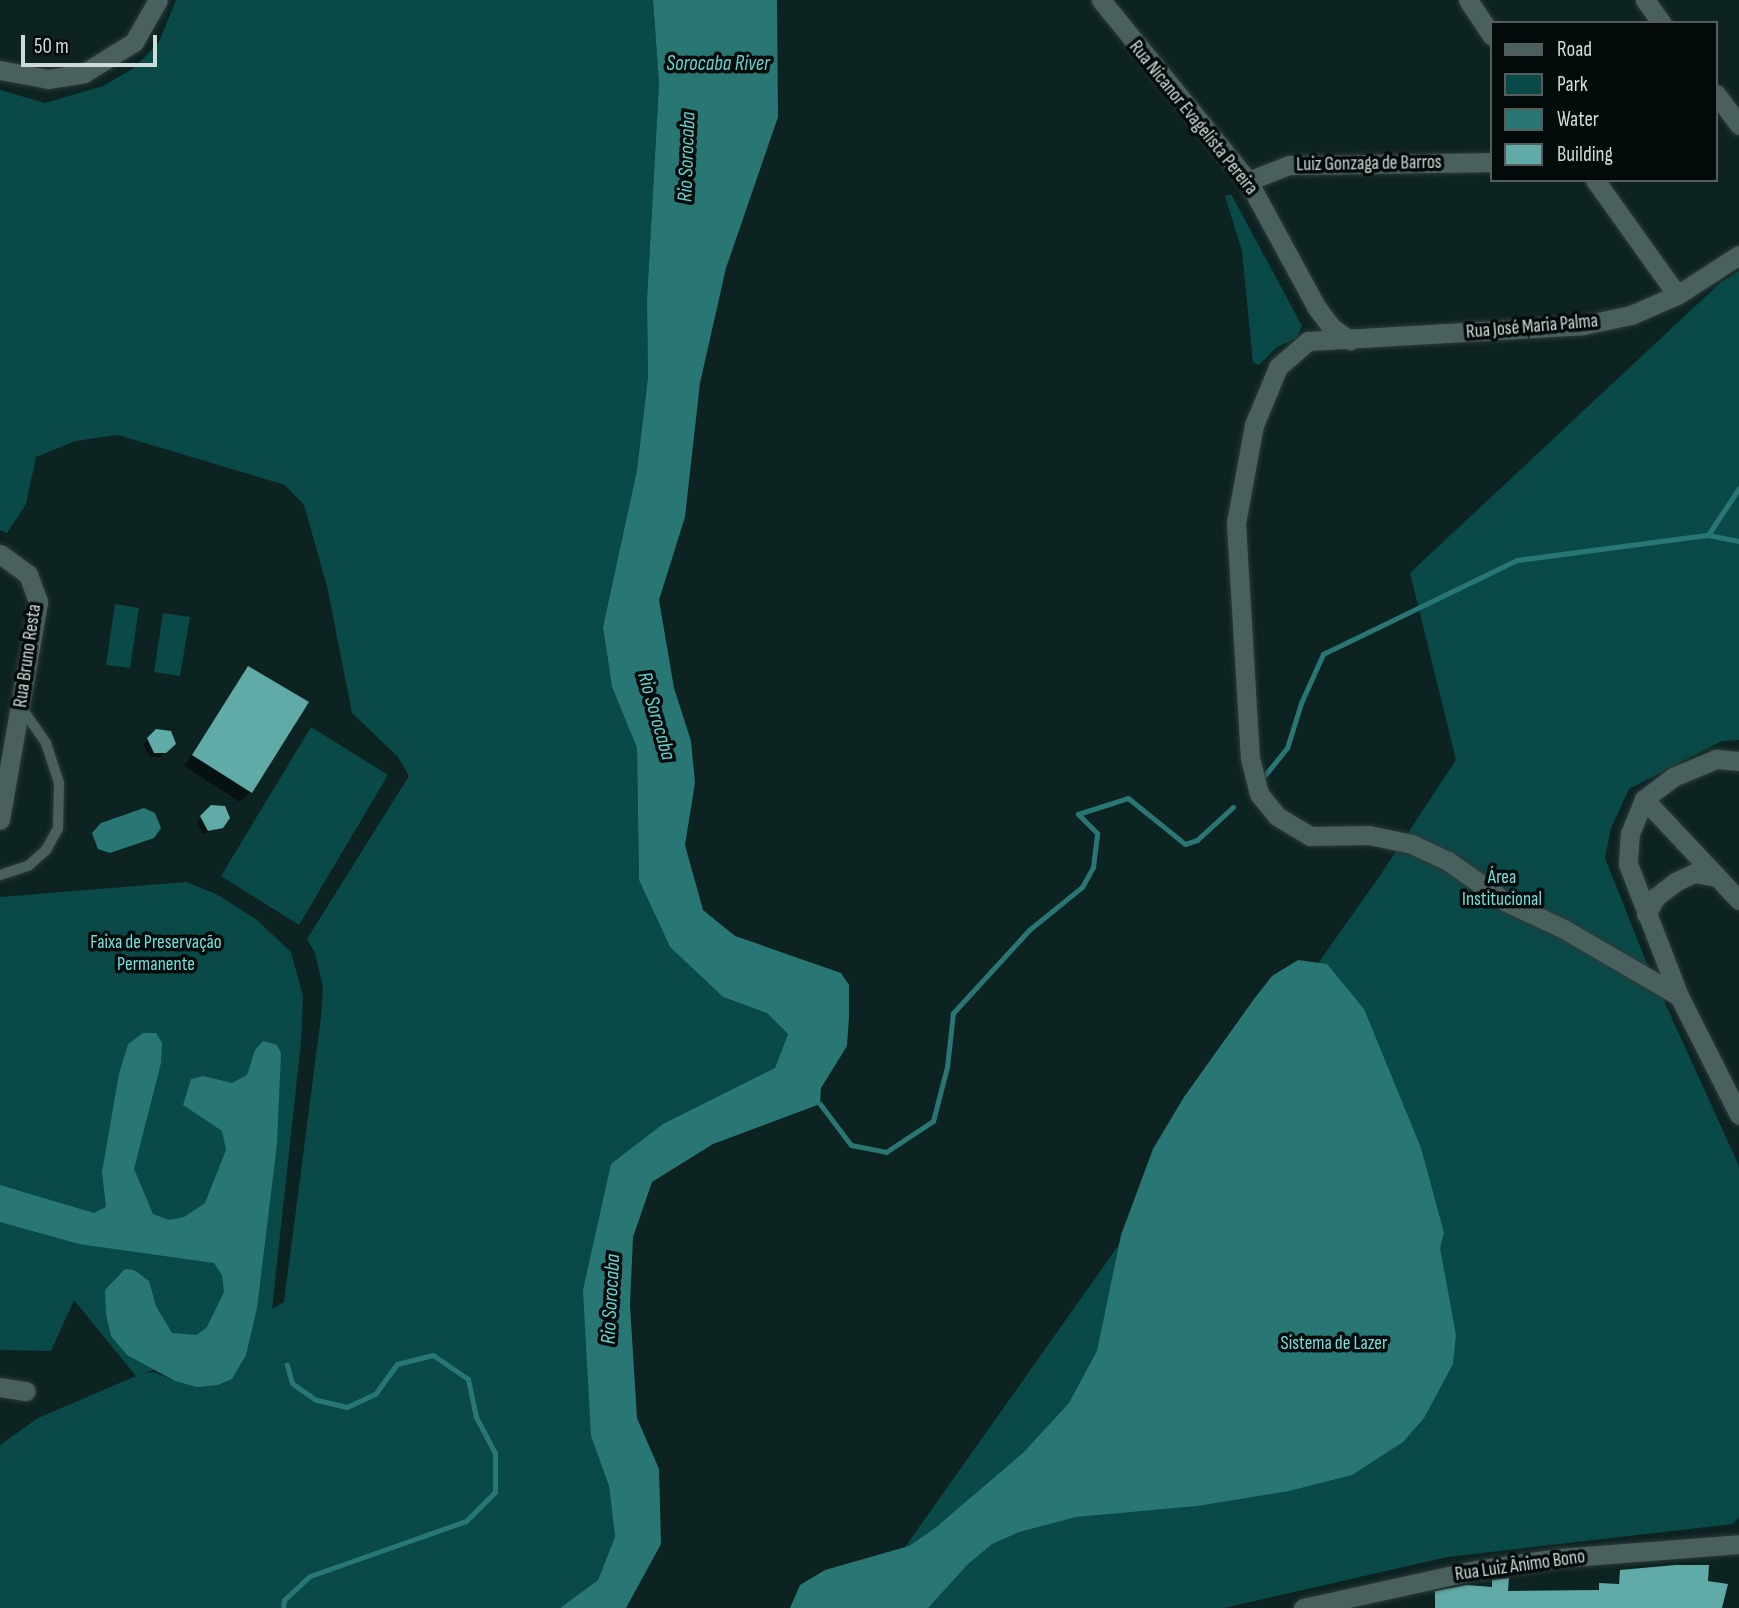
<!DOCTYPE html>
<meta charset="utf-8">
<style>
body{margin:0}
#map{position:relative;width:1739px;height:1608px;overflow:hidden;background:#0d2322;font-family:"Sofia Sans Condensed",sans-serif}
div>[style]{position:absolute}
.green>*{inset:0;background:#094948}
.water>*{inset:0;background:#297775}
.shadow>*{inset:0;background:#0007}
.stream>*{height:5px;margin:-2.5px;padding:0 2.5px;transform-origin:2.5px;border-radius:2.5px;background:#297775}
.building>*{inset:0;background:#60aaa7}
.roads{filter:drop-shadow(0 0 2px #2e3a39) drop-shadow(0 0 2px #2e3a39)}
.lane>*{height:10px;margin:-5px;padding:0 5px;transform-origin:5px;border-radius:5px;background:#49605f}
.street>*{height:19px;margin:-9.5px;padding:0 9.5px;transform-origin:9.5px;border-radius:9.5px;background:#49605f}
span{translate:-50% -50%;white-space:nowrap;text-align:center;line-height:1.15;-webkit-text-stroke:7px #030a0a;paint-order:stroke}
.street-label{font-size:19px;color:#cfdbda}
.park-label{font-size:19px;color:#70e3df}
.water-label{font-size:21px;color:#61d5d1;font-style:italic}
.legend{position:absolute;left:1490px;top:21px;width:228px;height:161px;box-sizing:border-box;background:#030a0a;border:2px solid #555e5d;margin:0;padding:9px 12px;list-style:none;font-size:21px;color:#cfdbda}
.legend li{display:flex;align-items:center;gap:14px;height:35px}
.legend b{width:35px;border:2px solid #555e5d}
.scale{position:absolute;left:21px;top:35px;width:136px;height:32px;box-sizing:border-box;border:4px solid #cfdbda;border-top:0;padding-left:9px;font-size:21px;line-height:24px;white-space:nowrap;color:#cfdbda;-webkit-text-stroke:5px #030a0a;paint-order:stroke}
</style>
<div id="map">
<div class="green">
<div style="clip-path:polygon(evenodd,176px 0,653px 0,659px 83px,647px 300px,648px 377px,637px 470px,603px 627px,612px 687px,637px 748px,639px 880px,670px 947px,723px 997px,767px 1013px,788px 1034px,775px 1068px,611px 1164px,591px 1436px,609px 1486px,615px 1537px,598px 1580px,560px 1608px,0 1608px,0 1445px,38px 1418px,136px 1376px,74px 1300px,51px 1351px,0 1350px,0 897px,186px 882px,216px 894px,257px 920px,291px 952px,303px 996px,301px 1042px,272px 1309px,284px 1302px,321px 1017px,323px 988px,315px 953px,307px 939px,409px 776px,398px 757px,352px 713px,327px 586px,304px 505px,285px 485px,118px 435px,75px 441px,36px 457px,26px 504px,7px 533px,0 530px,0 90px,45px 103px,103px 86px,134px 68px,159px 42px,176px 0,210px 1348px,175px 1381px,154px 1372px,143px 1374px,210px 1348px)"></div>
<div style="clip-path:polygon(1231px 194px,1302px 326px,1297px 338px,1277px 347px,1259px 365px,1253px 363px,1242px 251px,1225px 196px)"></div>
<div style="clip-path:polygon(1739px 271px,1739px 740px,1722px 741px,1629px 789px,1611px 828px,1605px 858px,1645px 959px,1739px 1166px,1739px 1517px,1733px 1524px,1447px 1557px,1224px 1608px,862px 1608px,1379px 877px,1456px 760px,1410px 573px,1720px 283px)"></div>
<div style="clip-path:polygon(115px 604px,139px 608px,130px 668px,106px 665px)"></div>
<div style="clip-path:polygon(163px 613px,190px 617px,180px 676px,154px 672px)"></div>
<div style="clip-path:polygon(311px 727px,388px 775px,299px 925px,221px 876px)"></div>
</div>
<div class="water">
<div style="clip-path:polygon(653px 0,777px 0,778px 117px,726px 268px,700px 383px,685px 517px,659px 600px,674px 688px,691px 741px,695px 783px,685px 845px,703px 910px,735px 936px,841px 973px,849px 985px,849px 1017px,847px 1046px,821px 1088px,820px 1104px,713px 1144px,652px 1182px,633px 1237px,630px 1305px,637px 1418px,659px 1469px,661px 1544px,626px 1608px,560px 1608px,598px 1580px,615px 1537px,609px 1486px,591px 1436px,583px 1290px,611px 1164px,663px 1124px,775px 1068px,788px 1034px,767px 1013px,723px 997px,670px 947px,639px 880px,637px 748px,612px 687px,603px 627px,637px 470px,648px 377px,647px 300px,659px 83px)"></div>
<div style="clip-path:polygon(144px 808px,155px 813px,161px 828px,154px 838px,110px 853px,98px 849px,92px 833px,101px 823px)"></div>
<div style="clip-path:polygon(1298px 960px,1327px 964px,1364px 1009px,1421px 1148px,1444px 1233px,1440px 1248px,1456px 1335px,1453px 1364px,1424px 1418px,1403px 1442px,1352px 1475px,1289px 1491px,1197px 1506px,1076px 1517px,1019px 1532px,992px 1544px,968px 1564px,928px 1608px,790px 1608px,800px 1585px,825px 1570px,909px 1546px,934px 1529px,1024px 1452px,1069px 1403px,1097px 1351px,1121px 1235px,1153px 1149px,1184px 1097px,1254px 999px,1272px 976px)"></div>
<div style="clip-path:polygon(143px 1033px,156px 1033px,162px 1043px,161px 1063px,134px 1169px,153px 1214px,169px 1220px,184px 1217px,205px 1203px,226px 1150px,222px 1131px,183px 1105px,191px 1079px,203px 1076px,232px 1083px,247px 1075px,255px 1050px,263px 1041px,277px 1045px,281px 1053px,277px 1144px,257px 1308px,246px 1355px,232px 1379px,218px 1385px,197px 1387px,175px 1381px,127px 1355px,111px 1336px,106px 1314px,105px 1290px,125px 1269px,134px 1270px,149px 1281px,156px 1306px,172px 1333px,197px 1335px,207px 1327px,224px 1292px,222px 1275px,214px 1263px,79px 1244px,0 1222px,0 1185px,94px 1213px,106px 1207px,102px 1172px,119px 1074px,128px 1044px)"></div>
</div>
<div class="shadow">
<div style="clip-path:polygon(248px 669px,250px 792px,240px 802px,184px 766px)"></div>
<div style="clip-path:polygon(157px 731px,174px 743px,160px 757px,150px 757px,143px 744px)"></div>
<div style="clip-path:polygon(212px 807px,222px 827px,203px 834px,197px 822px)"></div>
<div style="clip-path:polygon(1621px 1571px,1706px 1583px,1721px 1608px,1433px 1608px,1436px 1593px,1490px 1589px,1493px 1582px,1506px 1593px,1597px 1591px,1600px 1585px,1617px 1586px)"></div>
</div>
<div class="stream">
<div style="left:1708px;top:535px;width:32px;rotate:11deg"></div>
<div style="left:1265px;top:775px;width:35px;rotate:-51deg"></div>
<div style="left:1287px;top:748px;width:47px;rotate:-72.7deg"></div>
<div style="left:1301px;top:703px;width:54px;rotate:-65.8deg"></div>
<div style="left:1323px;top:654px;width:216px;rotate:-25.9deg"></div>
<div style="left:1517px;top:560px;width:193px;rotate:-7.5deg"></div>
<div style="left:1708px;top:535px;width:56px;rotate:-56.6deg"></div>
<div style="left:820px;top:1104px;width:51px;rotate:52.9deg"></div>
<div style="left:851px;top:1145px;width:36px;rotate:11deg"></div>
<div style="left:886px;top:1152px;width:56px;rotate:-33.4deg"></div>
<div style="left:933px;top:1121px;width:56px;rotate:-75.5deg"></div>
<div style="left:947px;top:1067px;width:54px;rotate:-83.7deg"></div>
<div style="left:953px;top:1013px;width:113px;rotate:-47.5deg"></div>
<div style="left:1029px;top:930px;width:68px;rotate:-39.1deg"></div>
<div style="left:1082px;top:887px;width:23px;rotate:-61deg"></div>
<div style="left:1093px;top:867px;width:34px;rotate:-83deg"></div>
<div style="left:1097px;top:833px;width:27px;rotate:-135deg"></div>
<div style="left:1078px;top:814px;width:52px;rotate:-17.7deg"></div>
<div style="left:1128px;top:798px;width:73px;rotate:38.9deg"></div>
<div style="left:1185px;top:844px;width:13px;rotate:-18deg"></div>
<div style="left:1197px;top:840px;width:49px;rotate:-42.5deg"></div>
<div style="left:283px;top:1608px;width:8px;rotate:-83deg"></div>
<div style="left:284px;top:1600px;width:35px;rotate:-43deg"></div>
<div style="left:310px;top:1576px;width:165px;rotate:-19.4deg"></div>
<div style="left:466px;top:1521px;width:41px;rotate:-45deg"></div>
<div style="left:495px;top:1492px;width:39px;rotate:-90deg"></div>
<div style="left:495px;top:1453px;width:41px;rotate:-117.8deg"></div>
<div style="left:476px;top:1417px;width:39px;rotate:-102deg"></div>
<div style="left:468px;top:1379px;width:42px;rotate:-145.6deg"></div>
<div style="left:433px;top:1355px;width:37px;rotate:166deg"></div>
<div style="left:397px;top:1364px;width:37px;rotate:126deg"></div>
<div style="left:375px;top:1394px;width:31px;rotate:155deg"></div>
<div style="left:347px;top:1407px;width:32px;rotate:-167deg"></div>
<div style="left:316px;top:1400px;width:29px;rotate:-145deg"></div>
<div style="left:292px;top:1383px;width:19px;rotate:-106deg"></div>
</div>
<div class="building">
<div style="clip-path:polygon(248px 666px,309px 702px,252px 793px,192px 755px)"></div>
<div style="clip-path:polygon(156px 729px,171px 731px,176px 744px,166px 753px,154px 753px,147px 738px)"></div>
<div style="clip-path:polygon(211px 805px,225px 806px,230px 818px,223px 828px,208px 831px,200px 816px)"></div>
<div style="clip-path:polygon(1675px 1565px,1709px 1565px,1708px 1581px,1728px 1584px,1722px 1608px,1435px 1608px,1435px 1591px,1467px 1585px,1492px 1587px,1492px 1580px,1509px 1578px,1508px 1591px,1599px 1590px,1599px 1583px,1619px 1584px,1620px 1570px)"></div>
</div>
<div class="roads">
<div class="lane">
<div style="left:0;top:875px;width:29px;rotate:-18deg"></div>
<div style="left:28px;top:866px;width:24px;rotate:-42deg"></div>
<div style="left:46px;top:850px;width:25px;rotate:-61deg"></div>
<div style="left:58px;top:828px;width:45px;rotate:-88.7deg"></div>
<div style="left:59px;top:783px;width:42px;rotate:-108deg"></div>
<div style="left:46px;top:743px;width:44px;rotate:-124.8deg"></div>
</div>
<div class="street">
<div style="left:1101px;top:0;width:233px;rotate:50.9deg"></div>
<div style="left:1248px;top:181px;width:145px;rotate:61.5deg"></div>
<div style="left:1317px;top:308px;width:25px;rotate:53deg"></div>
<div style="left:1332px;top:328px;width:22px;rotate:34deg"></div>
<div style="left:1468px;top:0;width:43px;rotate:56.3deg"></div>
<div style="left:1645px;top:0;width:29px;rotate:54deg"></div>
<div style="left:0;top:70px;width:49px;rotate:10.6deg"></div>
<div style="left:48px;top:79px;width:36px;rotate:-9deg"></div>
<div style="left:84px;top:73px;width:59px;rotate:-31.8deg"></div>
<div style="left:134px;top:42px;width:48px;rotate:-60.3deg"></div>
<div style="left:1716px;top:94px;width:39px;rotate:53deg"></div>
<div style="left:1595px;top:180px;width:141px;rotate:54.5deg"></div>
<div style="left:1248px;top:181px;width:44px;rotate:-21.3deg"></div>
<div style="left:1289px;top:165px;width:203px;rotate:-0.8deg"></div>
<div style="left:0;top:554px;width:34px;rotate:36deg"></div>
<div style="left:28px;top:574px;width:30px;rotate:70deg"></div>
<div style="left:38px;top:602px;width:221px;rotate:99.9deg"></div>
<div style="left:1644px;top:799px;width:37px;rotate:112deg"></div>
<div style="left:1630px;top:833px;width:31px;rotate:94deg"></div>
<div style="left:1628px;top:864px;width:142px;rotate:68.9deg"></div>
<div style="left:1679px;top:996px;width:133px;rotate:63.2deg"></div>
<div style="left:1644px;top:799px;width:139px;rotate:46.8deg"></div>
<div style="left:1644px;top:799px;width:36px;rotate:-37deg"></div>
<div style="left:1673px;top:777px;width:47px;rotate:-22.7deg"></div>
<div style="left:1716px;top:759px;width:23px;rotate:5deg"></div>
<div style="left:1646px;top:914px;width:20px;rotate:-60deg"></div>
<div style="left:1656px;top:897px;width:24px;rotate:-38deg"></div>
<div style="left:1675px;top:882px;width:21px;rotate:-25deg"></div>
<div style="left:1694px;top:873px;width:23px;rotate:10deg"></div>
<div style="left:1679px;top:996px;width:133px;rotate:-149.8deg"></div>
<div style="left:1564px;top:929px;width:64px;rotate:-155deg"></div>
<div style="left:1506px;top:902px;width:71px;rotate:-144.7deg"></div>
<div style="left:1448px;top:861px;width:40px;rotate:-155deg"></div>
<div style="left:1412px;top:844px;width:44px;rotate:-168.2deg"></div>
<div style="left:1369px;top:835px;width:59px;rotate:179deg"></div>
<div style="left:1310px;top:836px;width:39px;rotate:-149deg"></div>
<div style="left:1277px;top:816px;width:28px;rotate:-129deg"></div>
<div style="left:1259px;top:794px;width:36px;rotate:-104deg"></div>
<div style="left:1250px;top:759px;width:236px;rotate:-93.4deg"></div>
<div style="left:1236px;top:523px;width:100px;rotate:-79.6deg"></div>
<div style="left:1254px;top:425px;width:63px;rotate:-67.5deg"></div>
<div style="left:1278px;top:367px;width:40px;rotate:-41deg"></div>
<div style="left:1308px;top:341px;width:275px;rotate:-3.3deg"></div>
<div style="left:1583px;top:325px;width:49px;rotate:-11.8deg"></div>
<div style="left:1631px;top:315px;width:50px;rotate:-23.5deg"></div>
<div style="left:1677px;top:295px;width:74px;rotate:-32.8deg"></div>
<div style="left:0;top:1387px;width:26px;rotate:9deg"></div>
<div style="left:1303px;top:1608px;width:177px;rotate:-12.4deg"></div>
<div style="left:1476px;top:1570px;width:84px;rotate:-8.2deg"></div>
<div style="left:1559px;top:1558px;width:181px;rotate:-4.4deg"></div>
</div>
</div>
<div class="street-label">
<span style="left:1193px;top:118px;rotate:51deg">Rua Nicanor Evagelista Pereira</span>
<span style="left:1369px;top:164px;rotate:-1deg">Luiz Gonzaga de Barros</span>
<span style="left:1532px;top:327px;rotate:-5deg">Rua José Maria Palma</span>
<span style="left:28px;top:656px;rotate:-82deg">Rua Bruno Resta</span>
<span style="left:1520px;top:1566px;rotate:-8deg">Rua Luiz Ânimo Bono</span>
</div>
<div class="park-label">
<span style="left:1502px;top:889px">Área<br>Institucional</span>
<span style="left:156px;top:954px">Faixa de Preservação<br>Permanente</span>
<span style="left:1334px;top:1344px">Sistema de Lazer</span>
</div>
<div class="water-label">
<span style="left:718px;top:64px">Sorocaba River</span>
<span style="left:687px;top:157px;rotate:-88deg">Rio Sorocaba</span>
<span style="left:656px;top:716px;rotate:74deg">Rio Sorocaba</span>
<span style="left:611px;top:1299px;rotate:-87deg">Rio Sorocaba</span>
</div>
<ul class="legend">
<li><b style="height:9px;background:#49605f"></b>Road</li>
<li><b style="height:19px;background:#094948"></b>Park</li>
<li><b style="height:19px;background:#297775"></b>Water</li>
<li><b style="height:19px;background:#60aaa7"></b>Building</li>
</ul>
<div class="scale">50 m</div>
</div>
